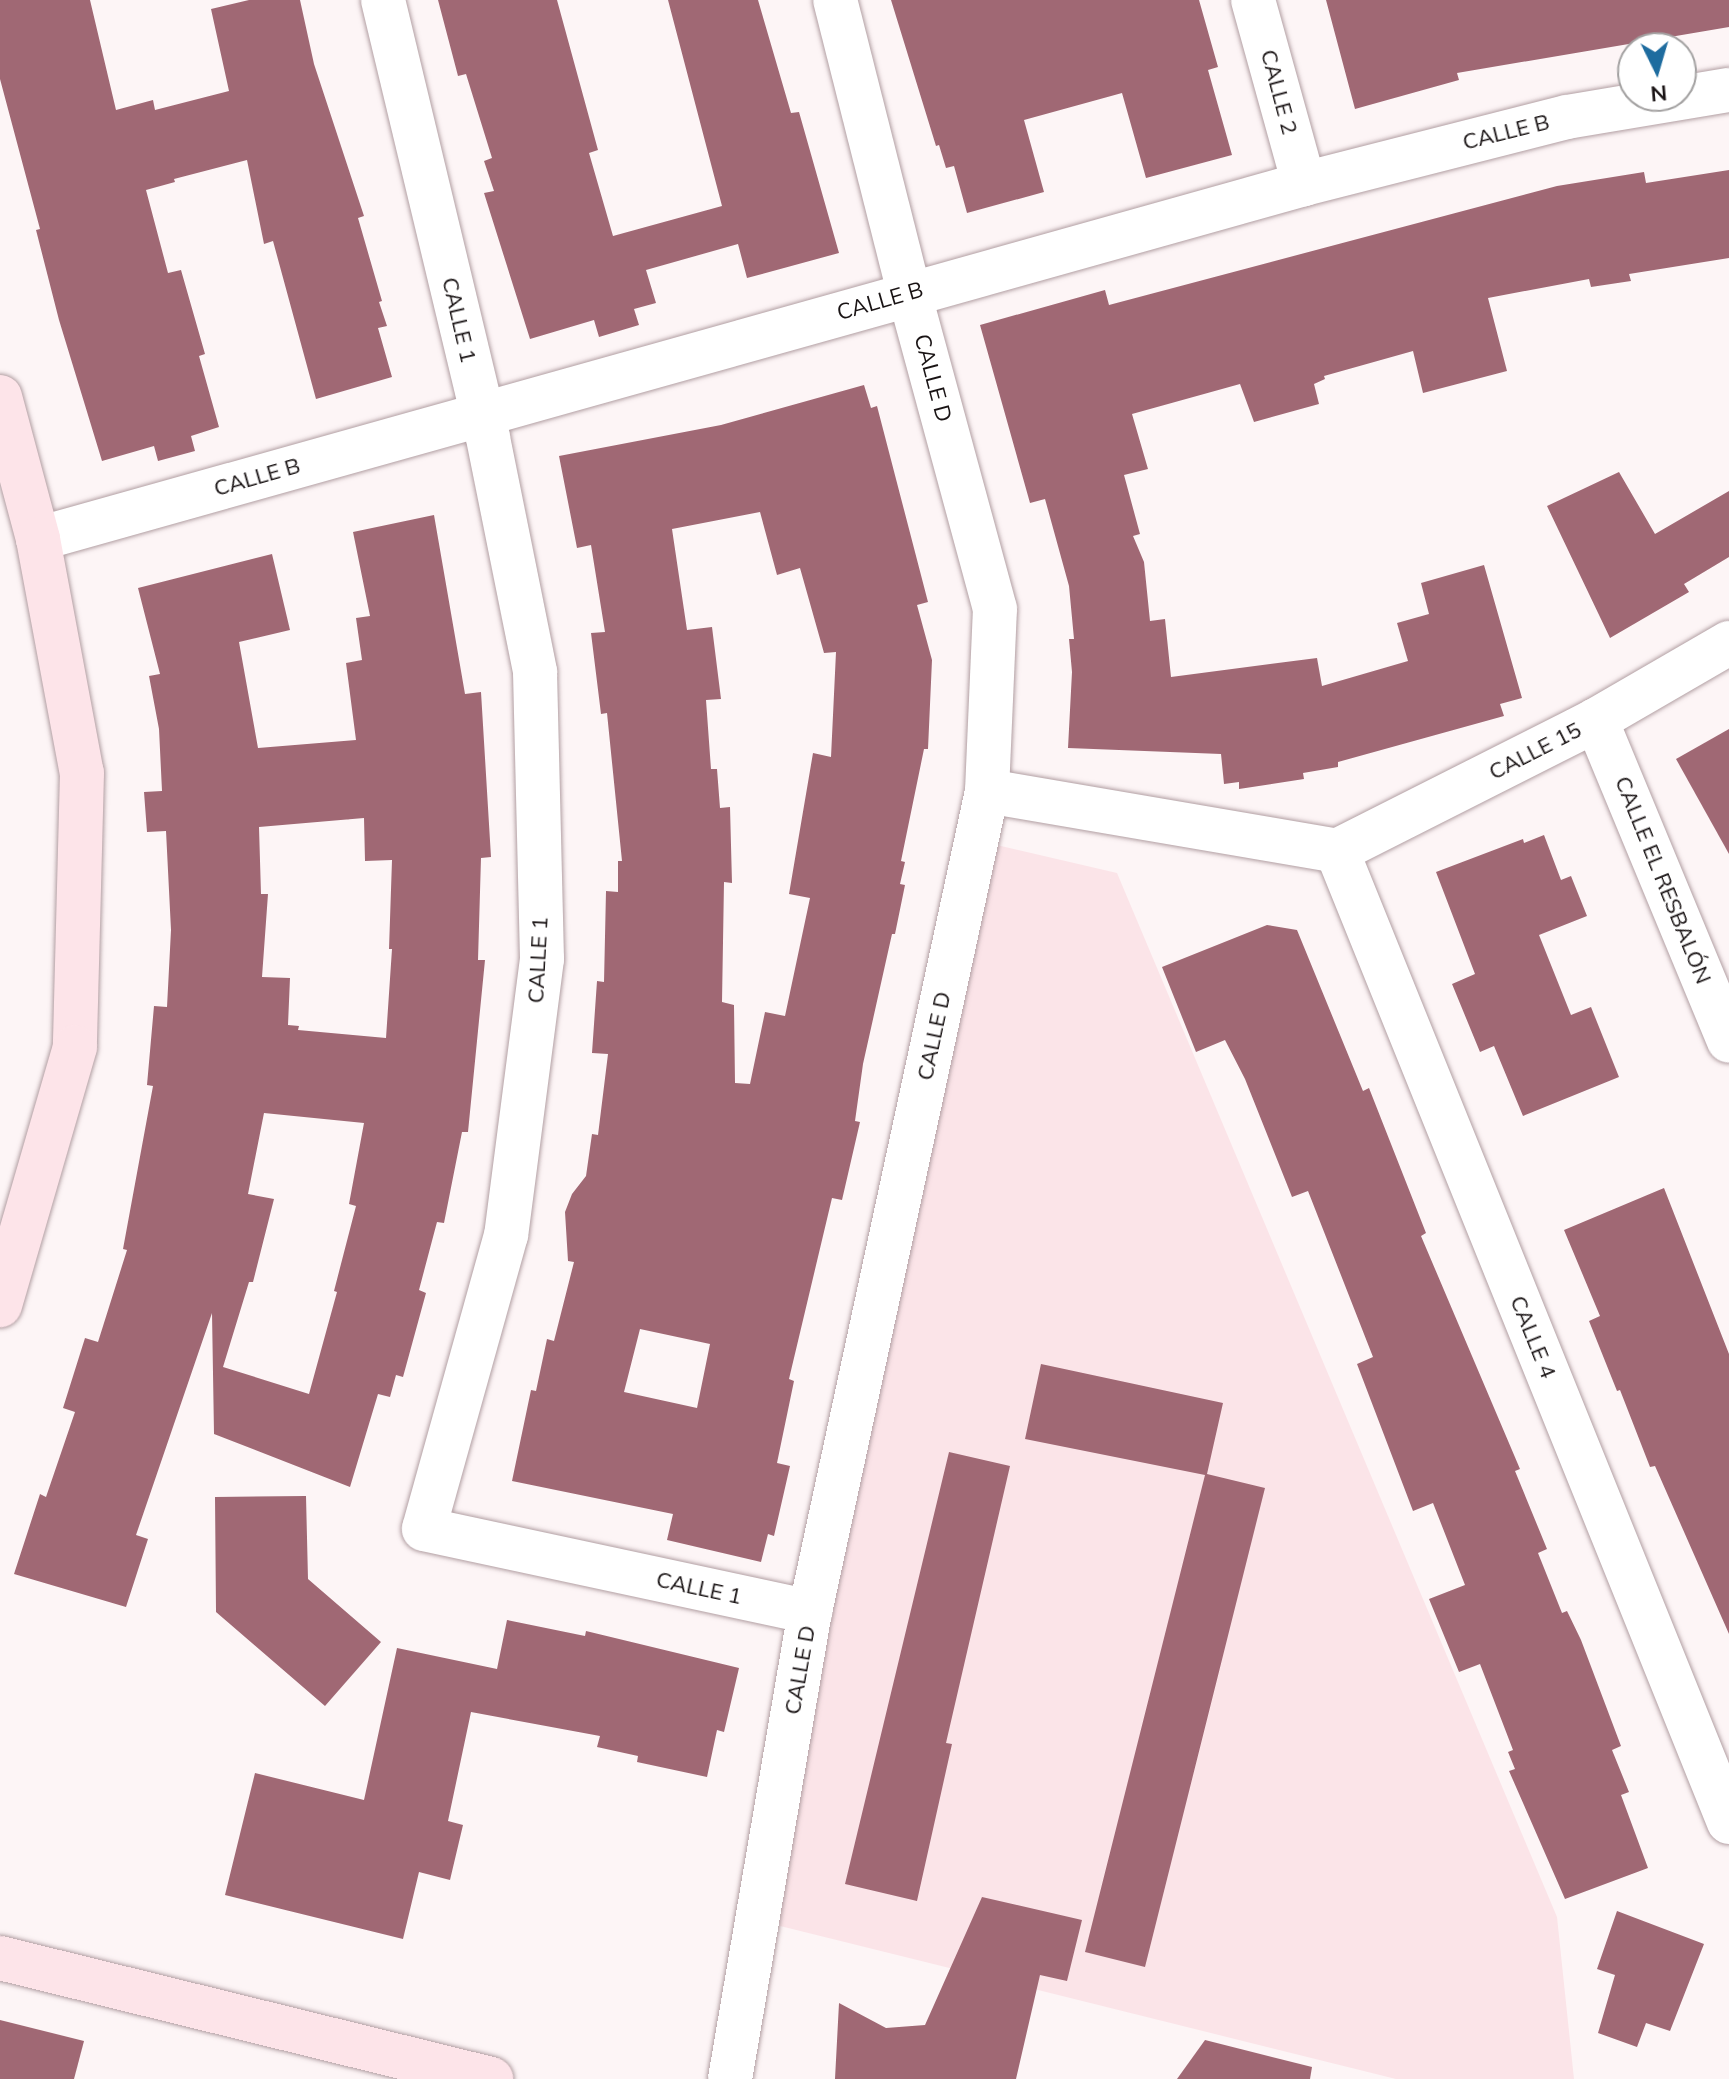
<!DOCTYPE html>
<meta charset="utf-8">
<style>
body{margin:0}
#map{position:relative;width:1729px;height:2079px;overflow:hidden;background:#fdf5f6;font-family:Mulish,sans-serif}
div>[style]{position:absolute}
.built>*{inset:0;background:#fbe4e8}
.building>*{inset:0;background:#a06874}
.roads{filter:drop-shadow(0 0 2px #b29fa3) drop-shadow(0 0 2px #b29fa3)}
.street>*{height:44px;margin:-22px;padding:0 22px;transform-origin:22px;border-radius:22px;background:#fff}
.secondary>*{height:44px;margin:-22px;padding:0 22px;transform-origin:22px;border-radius:22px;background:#fde4e9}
span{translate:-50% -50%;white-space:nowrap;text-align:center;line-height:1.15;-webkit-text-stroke:6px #fff;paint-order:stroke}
.street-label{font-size:22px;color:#191314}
.north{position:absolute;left:1617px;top:32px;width:80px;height:80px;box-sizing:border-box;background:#fff;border:2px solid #a3a1a1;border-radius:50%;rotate:175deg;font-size:22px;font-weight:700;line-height:32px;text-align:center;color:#191314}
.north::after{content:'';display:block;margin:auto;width:28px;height:36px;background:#1e6c9f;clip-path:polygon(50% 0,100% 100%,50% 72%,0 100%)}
</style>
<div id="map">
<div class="built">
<div style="clip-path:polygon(967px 838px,1117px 873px,1557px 1917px,1574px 2079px,1396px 2079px,744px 1917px)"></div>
</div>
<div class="building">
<div style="clip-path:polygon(0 0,90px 0,116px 110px,153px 100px,155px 110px,229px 91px,211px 9px,249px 0,300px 0,314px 64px,364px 216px,358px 218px,382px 301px,379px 302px,387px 326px,378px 328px,392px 377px,316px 399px,273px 241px,264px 244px,247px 160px,174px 179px,175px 182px,146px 190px,168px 273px,181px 270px,205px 354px,199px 356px,219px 427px,191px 436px,195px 451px,158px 461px,154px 446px,102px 461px,59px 320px,36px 230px,40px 229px,0 79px)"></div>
<div style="clip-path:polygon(438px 0,557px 0,598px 150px,589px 153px,613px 236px,722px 206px,668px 0,758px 0,791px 113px,799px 112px,839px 253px,747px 278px,738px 244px,646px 270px,656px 303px,634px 309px,639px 325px,599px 337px,594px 320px,530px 339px,484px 193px,494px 191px,484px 161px,492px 158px,466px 74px,458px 76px)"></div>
<div style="clip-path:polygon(891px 0,1199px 0,1218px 67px,1208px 70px,1232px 155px,1146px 178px,1122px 93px,1024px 120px,1044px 192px,967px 213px,954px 166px,946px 168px,939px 145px,936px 146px)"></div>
<div style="clip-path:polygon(1326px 0,1729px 0,1729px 27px,1457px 73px,1459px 80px,1355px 109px)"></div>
<div style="clip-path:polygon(1729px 170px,1729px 258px,1629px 274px,1631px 281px,1591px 287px,1589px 279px,1488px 298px,1507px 371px,1423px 393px,1413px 351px,1324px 376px,1325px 379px,1314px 384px,1319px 404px,1254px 422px,1240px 384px,1132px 414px,1148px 469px,1124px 475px,1140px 534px,1133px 536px,1144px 562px,1150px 621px,1165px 619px,1171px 677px,1317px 658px,1322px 686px,1408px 661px,1397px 623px,1429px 614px,1421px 583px,1484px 565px,1522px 698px,1500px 704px,1504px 716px,1338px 762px,1338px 767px,1303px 773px,1304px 779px,1239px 789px,1239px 782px,1224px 784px,1221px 754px,1068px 748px,1072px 672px,1069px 639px,1074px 639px,1069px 586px,1045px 499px,1030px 503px,980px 325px,1105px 290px,1109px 305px,1557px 186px,1644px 172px,1646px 183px)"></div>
<div style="clip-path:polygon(evenodd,864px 385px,871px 408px,877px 406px,928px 602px,917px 605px,932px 660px,928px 749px,924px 749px,901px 861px,905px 862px,900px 884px,905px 885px,895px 934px,892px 934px,863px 1064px,855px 1121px,860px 1122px,842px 1200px,832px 1198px,789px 1379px,794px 1381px,777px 1463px,790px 1466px,774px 1536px,768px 1534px,761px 1562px,667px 1540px,673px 1514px,512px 1481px,531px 1390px,536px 1391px,547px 1339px,554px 1341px,574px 1262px,568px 1261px,565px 1212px,572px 1194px,586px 1176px,592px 1134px,598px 1135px,608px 1054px,592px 1053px,597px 981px,604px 982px,606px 891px,618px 892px,618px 861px,622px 861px,607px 713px,601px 714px,591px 633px,605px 632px,591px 545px,577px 548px,559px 456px,721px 425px,864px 385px,760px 512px,777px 575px,800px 568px,824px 653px,836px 652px,831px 757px,813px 753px,789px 894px,810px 898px,785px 1016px,765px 1012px,750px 1084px,735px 1083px,734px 1005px,722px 1002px,724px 882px,732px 883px,730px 807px,720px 808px,717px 769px,711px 769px,706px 700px,721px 699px,712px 627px,687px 630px,672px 529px,760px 512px,864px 385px,640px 1329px,710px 1344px,697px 1408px,624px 1392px,640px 1329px)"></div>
<div style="clip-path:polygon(1619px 472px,1655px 534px,1729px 491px,1729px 557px,1684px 584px,1689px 592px,1610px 638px,1547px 506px)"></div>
<div style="clip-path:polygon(evenodd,434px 515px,465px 694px,481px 692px,491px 857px,481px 858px,478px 960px,485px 960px,468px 1132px,462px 1132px,444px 1223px,437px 1222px,419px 1290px,426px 1293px,403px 1377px,396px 1375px,390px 1397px,378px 1394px,350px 1487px,214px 1434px,212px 1313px,136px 1535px,148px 1539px,126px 1607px,14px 1574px,40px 1494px,46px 1497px,75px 1412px,63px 1408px,85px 1338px,98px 1342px,127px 1250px,123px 1249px,153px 1086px,147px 1085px,154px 1006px,167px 1007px,171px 930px,166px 831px,147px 832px,144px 792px,162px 791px,159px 729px,149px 676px,160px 674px,138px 588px,272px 554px,290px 630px,239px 642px,258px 748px,356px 740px,346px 663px,362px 660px,356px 618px,370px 616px,353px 532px,434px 515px,364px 818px,365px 861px,392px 860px,389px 949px,392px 949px,386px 1038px,298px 1030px,299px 1026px,288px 1025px,290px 978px,262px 977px,268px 894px,261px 894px,259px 827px,364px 818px,434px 515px,264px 1113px,364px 1123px,349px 1204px,356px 1206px,334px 1291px,337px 1292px,309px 1394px,223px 1367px,249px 1282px,253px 1282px,274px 1199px,248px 1194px,264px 1113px)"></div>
<div style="clip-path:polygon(1729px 729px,1729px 854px,1676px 759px)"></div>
<div style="clip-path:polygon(1544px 835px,1561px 880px,1571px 876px,1587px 916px,1539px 935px,1571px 1015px,1591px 1007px,1619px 1077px,1523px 1116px,1494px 1046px,1480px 1052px,1452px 984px,1475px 974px,1436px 872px,1523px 839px,1524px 843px)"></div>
<div style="clip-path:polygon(1267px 925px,1297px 930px,1363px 1091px,1369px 1088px,1426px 1233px,1421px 1236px,1520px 1469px,1515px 1471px,1547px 1549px,1538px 1553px,1562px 1613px,1567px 1611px,1581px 1640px,1621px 1746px,1612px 1750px,1629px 1792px,1621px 1795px,1648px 1868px,1565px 1899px,1509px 1771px,1515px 1769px,1508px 1752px,1513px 1750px,1480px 1664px,1459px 1672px,1429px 1599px,1465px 1585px,1433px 1503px,1413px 1511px,1357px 1364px,1373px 1357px,1308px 1191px,1292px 1197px,1245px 1079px,1225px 1040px,1196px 1052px,1162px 967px)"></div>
<div style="clip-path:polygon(1664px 1188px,1729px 1354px,1729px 1634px,1655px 1466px,1650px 1467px,1620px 1390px,1617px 1391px,1589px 1321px,1600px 1316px,1564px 1230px)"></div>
<div style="clip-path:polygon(1041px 1364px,1223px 1403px,1207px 1474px,1265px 1488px,1145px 1967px,1085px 1952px,1205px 1475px,1025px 1439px)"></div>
<div style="clip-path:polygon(949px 1452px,1010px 1466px,946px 1743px,952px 1744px,917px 1901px,845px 1884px)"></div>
<div style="clip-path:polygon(306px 1496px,308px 1579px,381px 1642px,325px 1706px,216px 1612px,215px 1497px)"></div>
<div style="clip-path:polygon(507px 1620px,585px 1636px,586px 1631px,739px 1668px,724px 1732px,717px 1730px,707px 1777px,637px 1762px,638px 1756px,597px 1747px,600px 1736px,471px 1712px,448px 1821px,463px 1825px,450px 1880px,419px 1872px,403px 1939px,225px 1895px,255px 1773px,364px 1800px,397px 1648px,497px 1669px)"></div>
<div style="clip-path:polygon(982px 1897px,1082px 1920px,1067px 1981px,1040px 1975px,1016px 2079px,835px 2079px,839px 2003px,886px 2028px,925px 2025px)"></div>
<div style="clip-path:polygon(1617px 1911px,1704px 1944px,1670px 2031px,1646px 2023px,1637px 2047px,1598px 2033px,1615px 1975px,1597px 1969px)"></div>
<div style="clip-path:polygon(0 2020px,84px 2041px,74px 2079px,0 2079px)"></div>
<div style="clip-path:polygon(1205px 2040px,1312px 2067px,1310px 2079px,1177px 2079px)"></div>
</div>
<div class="roads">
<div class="street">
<div style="left:383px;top:0;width:450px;rotate:76.5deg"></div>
<div style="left:488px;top:438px;width:239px;rotate:78.6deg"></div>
<div style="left:535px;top:672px;width:287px;rotate:88.6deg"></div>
<div style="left:542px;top:959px;width:278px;rotate:97.4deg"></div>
<div style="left:506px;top:1235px;width:305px;rotate:105.6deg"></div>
<div style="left:424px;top:1529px;width:395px;rotate:12.1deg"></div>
<div style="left:1253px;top:0;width:191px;rotate:74.5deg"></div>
<div style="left:38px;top:539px;width:1315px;rotate:-15.66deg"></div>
<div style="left:1304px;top:184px;width:271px;rotate:-14.3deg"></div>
<div style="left:1567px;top:117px;width:164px;rotate:-9.5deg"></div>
<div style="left:1596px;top:720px;width:347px;rotate:67.5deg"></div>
<div style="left:987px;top:791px;width:355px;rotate:9.7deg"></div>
<div style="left:1337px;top:851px;width:1047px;rotate:68.02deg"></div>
<div style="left:1337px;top:851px;width:290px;rotate:-26.8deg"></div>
<div style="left:1596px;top:720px;width:154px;rotate:-30.1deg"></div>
<div style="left:730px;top:2079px;width:474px;rotate:-80.3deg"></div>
<div style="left:810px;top:1612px;width:840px;rotate:-77.83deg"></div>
<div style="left:987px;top:791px;width:182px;rotate:-87.5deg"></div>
<div style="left:995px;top:609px;width:328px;rotate:-105.2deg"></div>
<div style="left:909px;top:292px;width:301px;rotate:-104.2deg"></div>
</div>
<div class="secondary">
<div style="left:0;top:397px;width:147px;rotate:75deg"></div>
<div style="left:38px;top:539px;width:238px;rotate:79.4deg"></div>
<div style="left:82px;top:773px;width:274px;rotate:91.5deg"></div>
<div style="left:75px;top:1047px;width:269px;rotate:106.2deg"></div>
<div style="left:0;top:1958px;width:506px;rotate:13.84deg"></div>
</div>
</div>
<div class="street-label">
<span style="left:1279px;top:92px;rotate:75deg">CALLE 2</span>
<span style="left:1506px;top:132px;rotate:-14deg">CALLE B</span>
<span style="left:880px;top:301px;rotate:-16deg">CALLE B</span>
<span style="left:459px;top:320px;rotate:77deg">CALLE 1</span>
<span style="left:933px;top:378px;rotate:75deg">CALLE D</span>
<span style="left:257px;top:477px;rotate:-16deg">CALLE B</span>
<span style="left:1535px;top:751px;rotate:-27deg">CALLE 15</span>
<span style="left:1663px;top:880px;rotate:68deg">CALLE EL RESBALÓN</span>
<span style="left:538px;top:960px;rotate:-87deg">CALLE 1</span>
<span style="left:934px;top:1036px;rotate:-78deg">CALLE D</span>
<span style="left:1533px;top:1337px;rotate:68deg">CALLE 4</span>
<span style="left:699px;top:1588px;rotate:12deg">CALLE 1</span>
<span style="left:800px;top:1670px;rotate:-80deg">CALLE D</span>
</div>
<div class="north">N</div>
</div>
